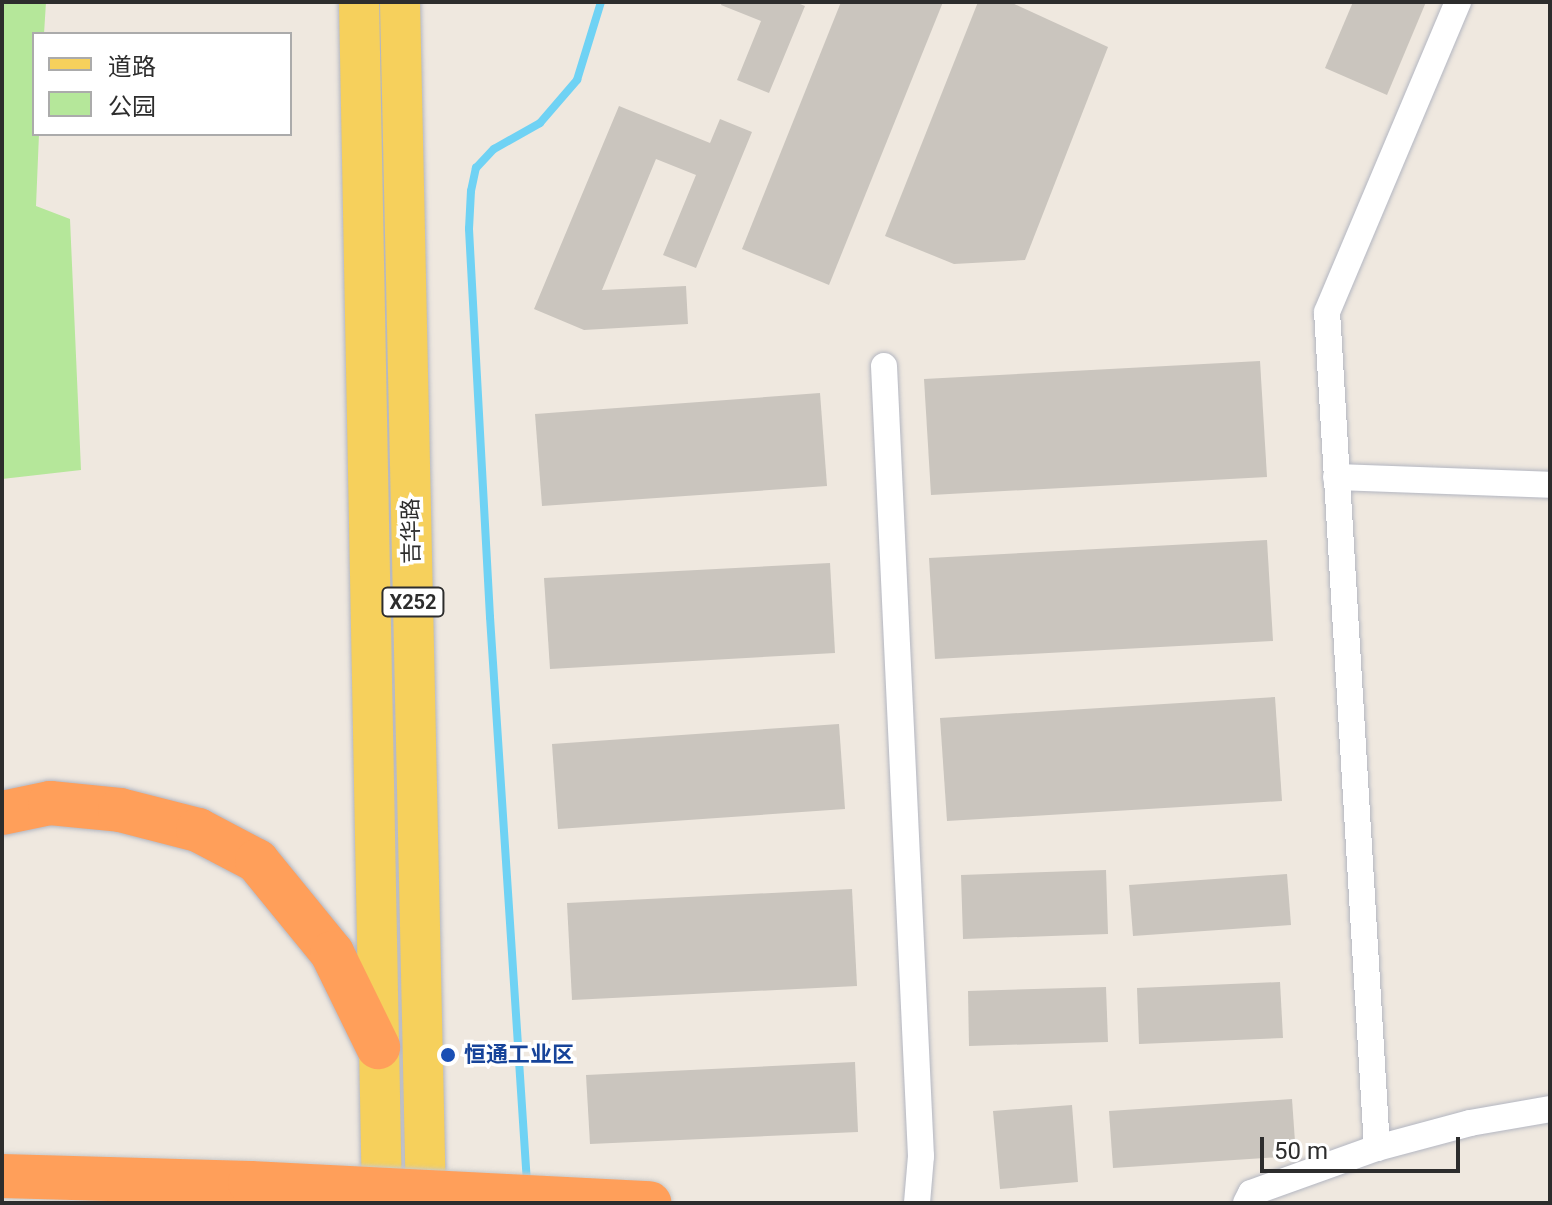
<!DOCTYPE html>
<meta charset="utf-8">
<style>
body{margin:0}
#map{position:relative;width:1552px;height:1205px;overflow:hidden;background:#efe8df;font-family:Roboto,"Noto Sans SC",sans-serif}
div>[style]{position:absolute}
.green>*{inset:0;background:#b5e79a}
.stream>*{height:8px;margin:-4px;padding:0 4px;transform-origin:4px;border-radius:4px;background:#6fd2f4}
.building>*{inset:0;background:#cac5be}
.roads{filter:drop-shadow(0 0 2px #b3b6c1) drop-shadow(0 0 2px #b3b6c1)}
.minor>*{height:26px;margin:-13px;padding:0 13px;transform-origin:13px;border-radius:13px;background:#fff}
.primary>*{height:40px;margin:-20px;padding:0 20px;transform-origin:20px;border-radius:20px;background:#f6d05c}
.motorway>*{height:44px;margin:-22px;padding:0 22px;transform-origin:22px;border-radius:22px;background:#ff9f5a}
.bridges{filter:drop-shadow(0 0 2px #c8c8c8) drop-shadow(0 0 2px #c8c8c8)}
.motorway-bridge>*{height:44px;margin:-22px;padding:0 22px;transform-origin:22px;border-radius:22px;background:#ff9f5a}
.dots>*{width:22px;height:22px;translate:-50% -50%;box-sizing:border-box;border:4px solid #fff;border-radius:50%}
span{translate:-50% -50%;white-space:nowrap;text-align:center;line-height:1.15;-webkit-text-stroke:7px #fff;paint-order:stroke}
.shield-label span{padding:2px 6px;background:#fff;border:2px solid;border-radius:6px;-webkit-text-stroke-width:0}
.shield-label{font-size:20px;color:#2d2d2d;font-weight:700}
.street-label{font-size:22px;color:#2d2d2d}
.transit-label{font-size:22px;color:#164399;font-weight:700}
.left{translate:0 -50%;text-align:left}
.frame{position:absolute;inset:0;border:4px solid #2d2d2d;pointer-events:none}
.legend{position:absolute;left:32px;top:32px;width:260px;height:104px;box-sizing:border-box;background:#fff;border:2px solid #ababab;margin:0;padding:10px 14px;list-style:none;font-size:24px;color:#2d2d2d}
.legend li{display:flex;align-items:center;gap:16px;height:40px}
.legend b{width:40px;border:2px solid #ababab}
.scale{position:absolute;left:1260px;top:1137px;width:200px;height:36px;box-sizing:border-box;border:4px solid #2d2d2d;border-top:0;padding-left:10px;font-size:24px;line-height:28px;white-space:nowrap;color:#2d2d2d;-webkit-text-stroke:6px #fff;paint-order:stroke}
</style>
<div id="map">
<div class="green">
<div style="clip-path:polygon(2px 2px,46px 2px,44px 34px,34px 34px,34px 134px,39px 134px,36px 206px,70px 219px,81px 470px,2px 479px)"></div>
</div>
<div class="stream">
<div style="left:527px;top:1183px;width:567px;rotate:-93.74deg"></div>
<div style="left:490px;top:617px;width:389px;rotate:-93.1deg"></div>
<div style="left:469px;top:229px;width:38px;rotate:-87deg"></div>
<div style="left:471px;top:191px;width:24px;rotate:-78deg"></div>
<div style="left:476px;top:168px;width:26px;rotate:-47deg"></div>
<div style="left:494px;top:149px;width:53px;rotate:-29.5deg"></div>
<div style="left:540px;top:123px;width:57px;rotate:-49.3deg"></div>
<div style="left:577px;top:80px;width:82px;rotate:-72.9deg"></div>
</div>
<div class="building">
<div style="clip-path:polygon(722px 2px,795px 2px,805px 6px,769px 93px,737px 80px,761px 21px,721px 5px)"></div>
<div style="clip-path:polygon(841px 2px,943px 2px,829px 285px,742px 249px)"></div>
<div style="clip-path:polygon(978px 2px,1010px 2px,1108px 47px,1025px 260px,954px 264px,885px 236px)"></div>
<div style="clip-path:polygon(1353px 2px,1426px 2px,1387px 95px,1325px 68px)"></div>
<div style="clip-path:polygon(619px 106px,710px 143px,720px 119px,752px 132px,696px 268px,663px 255px,696px 175px,656px 159px,602px 290px,686px 286px,688px 324px,584px 330px,534px 309px)"></div>
<div style="clip-path:polygon(1260px 361px,1267px 477px,931px 495px,924px 379px)"></div>
<div style="clip-path:polygon(820px 393px,827px 486px,542px 506px,535px 414px)"></div>
<div style="clip-path:polygon(1267px 540px,1273px 641px,935px 659px,929px 558px)"></div>
<div style="clip-path:polygon(830px 563px,835px 653px,550px 669px,544px 578px)"></div>
<div style="clip-path:polygon(1275px 697px,1282px 801px,947px 821px,940px 718px)"></div>
<div style="clip-path:polygon(839px 724px,845px 809px,558px 829px,552px 744px)"></div>
<div style="clip-path:polygon(1106px 870px,1108px 934px,963px 939px,961px 875px)"></div>
<div style="clip-path:polygon(1287px 874px,1291px 925px,1133px 936px,1129px 885px)"></div>
<div style="clip-path:polygon(852px 889px,857px 986px,572px 1000px,567px 903px)"></div>
<div style="clip-path:polygon(1280px 982px,1283px 1038px,1139px 1044px,1137px 988px)"></div>
<div style="clip-path:polygon(1106px 987px,1108px 1042px,969px 1046px,968px 991px)"></div>
<div style="clip-path:polygon(855px 1062px,858px 1132px,590px 1144px,586px 1075px)"></div>
<div style="clip-path:polygon(1292px 1099px,1296px 1156px,1113px 1168px,1109px 1111px)"></div>
<div style="clip-path:polygon(1072px 1105px,1078px 1182px,1000px 1189px,993px 1111px)"></div>
</div>
<div class="roads">
<div class="minor">
<div style="left:884px;top:366px;width:791px;rotate:87.32deg"></div>
<div style="left:921px;top:1156px;width:47px;rotate:94.9deg"></div>
<div style="left:1336px;top:477px;width:214px;rotate:2.1deg"></div>
<div style="left:1377px;top:1148px;width:837px;rotate:-93.42deg"></div>
<div style="left:1327px;top:312px;width:337px;rotate:-67.1deg"></div>
<div style="left:1246px;top:1203px;width:11px;rotate:-63deg"></div>
<div style="left:1251px;top:1193px;width:134px;rotate:-19.7deg"></div>
<div style="left:1377px;top:1148px;width:96px;rotate:-15deg"></div>
<div style="left:1470px;top:1123px;width:81px;rotate:-9.9deg"></div>
</div>
<div class="primary">
<div style="left:359px;top:2px;width:1201px;rotate:88.9deg"></div>
<div style="left:400px;top:2px;width:1201px;rotate:88.76deg"></div>
</div>
<div class="motorway">
<div style="left:2px;top:813px;width:49px;rotate:-11.8deg"></div>
<div style="left:50px;top:803px;width:70px;rotate:5.7deg"></div>
<div style="left:120px;top:810px;width:81px;rotate:14.4deg"></div>
<div style="left:198px;top:830px;width:67px;rotate:27.7deg"></div>
<div style="left:257px;top:861px;width:119px;rotate:50.8deg"></div>
<div style="left:332px;top:953px;width:105px;rotate:63.9deg"></div>
</div>
</div>
<div class="bridges">
<div class="motorway-bridge">
<div style="left:2px;top:1176px;width:248px;rotate:1.6deg"></div>
<div style="left:250px;top:1183px;width:400px;rotate:2.9deg"></div>
</div>
</div>
<div class="dots">
<div style="left:448px;top:1055px;background:#1a4fb4"></div>
</div>
<div class="shield-label">
<span style="left:413px;top:602px">X252</span>
</div>
<div class="street-label">
<span style="left:411px;top:531px;rotate:-91deg">吉华路</span>
</div>
<div class="transit-label">
<span class="left" style="left:464px;top:1055px">恒通工业区</span>
</div>
<div class="frame"></div>
<ul class="legend">
<li><b style="height:10px;background:#f6d05c"></b>道路</li>
<li><b style="height:22px;background:#b5e79a"></b>公园</li>
</ul>
<div class="scale">50 m</div>
</div>
